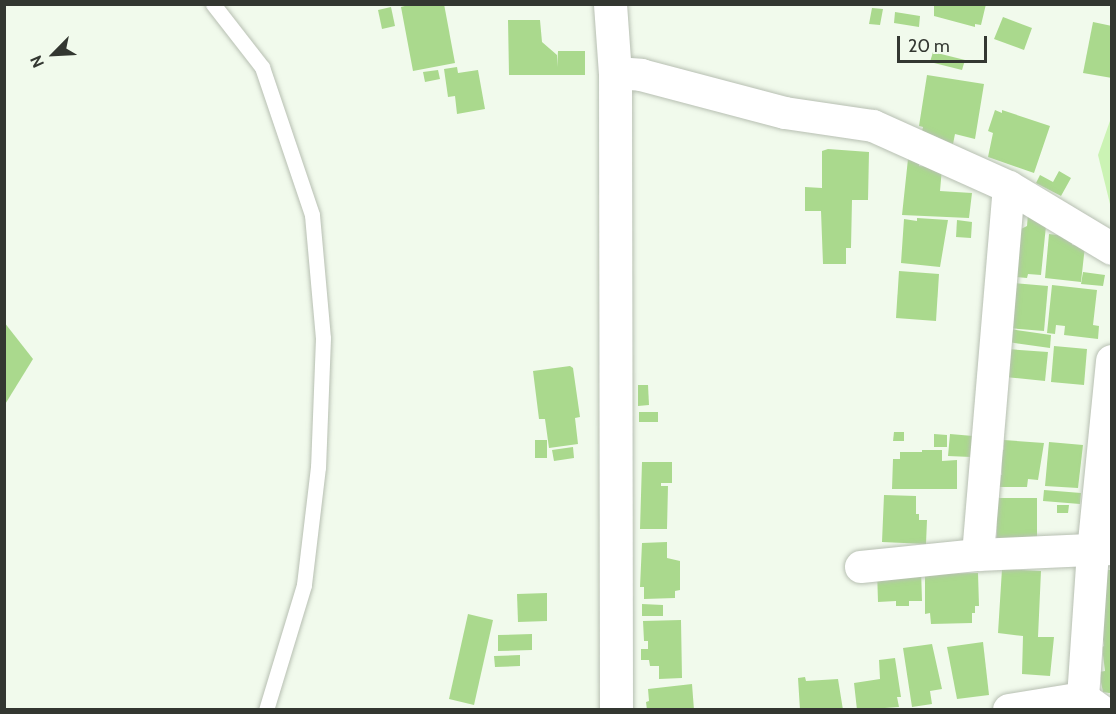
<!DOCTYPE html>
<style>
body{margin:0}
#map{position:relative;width:1116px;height:714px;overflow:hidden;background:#f1faec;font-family:Cabin,sans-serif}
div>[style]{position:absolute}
.green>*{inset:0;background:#cbf3b4}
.building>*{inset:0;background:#aad98d}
.roads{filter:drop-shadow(0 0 2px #b7bfb2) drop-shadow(0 0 2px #b7bfb2)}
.service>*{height:15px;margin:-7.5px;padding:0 7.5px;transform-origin:7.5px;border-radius:7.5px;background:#fff}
.minor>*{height:32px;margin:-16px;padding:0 16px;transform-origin:16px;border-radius:16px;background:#fff}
.tertiary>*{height:33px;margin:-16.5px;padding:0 16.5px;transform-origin:16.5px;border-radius:16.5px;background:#fff}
span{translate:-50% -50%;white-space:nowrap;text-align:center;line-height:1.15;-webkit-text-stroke:4.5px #f1faec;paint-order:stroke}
.frame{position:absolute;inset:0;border:6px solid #333731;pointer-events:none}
.north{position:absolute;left:24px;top:24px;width:60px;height:60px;-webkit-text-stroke:4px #f1faec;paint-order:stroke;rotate:246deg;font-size:16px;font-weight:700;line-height:24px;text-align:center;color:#333731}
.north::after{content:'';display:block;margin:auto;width:21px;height:27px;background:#333731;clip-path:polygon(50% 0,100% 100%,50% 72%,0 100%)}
.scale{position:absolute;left:897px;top:36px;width:90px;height:27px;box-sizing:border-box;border:3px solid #333731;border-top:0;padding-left:8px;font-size:18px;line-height:21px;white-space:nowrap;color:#333731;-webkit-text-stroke:4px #f1faec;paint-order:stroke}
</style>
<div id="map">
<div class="green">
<div style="clip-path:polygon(1111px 118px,1111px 208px,1098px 155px)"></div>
</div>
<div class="building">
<div style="clip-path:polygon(412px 4px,444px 4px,455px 63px,413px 71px,401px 7px)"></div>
<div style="clip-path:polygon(934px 4px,986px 4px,981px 25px,975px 24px,975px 27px,934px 16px)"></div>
<div style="clip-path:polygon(391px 7px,395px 26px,382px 29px,378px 10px)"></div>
<div style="clip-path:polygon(872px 8px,883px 9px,880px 25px,869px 24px)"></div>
<div style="clip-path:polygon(895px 12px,920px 16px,919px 27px,894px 23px)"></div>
<div style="clip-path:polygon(1003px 17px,1032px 28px,1024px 50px,994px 39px)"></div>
<div style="clip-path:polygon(508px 20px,540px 20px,542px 42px,557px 55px,557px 67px,558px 51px,585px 51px,585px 75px,509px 75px)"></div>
<div style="clip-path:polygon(1093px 22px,1112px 26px,1112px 78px,1083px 73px)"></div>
<div style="clip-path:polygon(933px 52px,965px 60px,962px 70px,930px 62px)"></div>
<div style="clip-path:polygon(457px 67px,458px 73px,478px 70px,485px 109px,457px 114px,455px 96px,448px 97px,444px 69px)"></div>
<div style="clip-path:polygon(438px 70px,440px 79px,425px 82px,423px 72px)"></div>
<div style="clip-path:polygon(927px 75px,984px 84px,975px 139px,955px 134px,953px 144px,922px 131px,923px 127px,919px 126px)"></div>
<div style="clip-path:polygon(995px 110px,1002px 113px,1002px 110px,1050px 126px,1034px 173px,988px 157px,993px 133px,988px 131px)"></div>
<div style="clip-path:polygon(828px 149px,869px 152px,868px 200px,852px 200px,851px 248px,846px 248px,846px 264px,823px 264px,821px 211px,805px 211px,805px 187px,822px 188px,822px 151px)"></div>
<div style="clip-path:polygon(908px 159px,919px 160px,919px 166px,942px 168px,940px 191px,972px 193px,969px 218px,902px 215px)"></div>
<div style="clip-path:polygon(1059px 171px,1071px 178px,1061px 196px,1036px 183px,1040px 175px,1053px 182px)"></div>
<div style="clip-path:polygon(1028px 214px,1047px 216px,1041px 275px,1028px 274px,1027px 278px,1015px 277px,1021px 229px,1027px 226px)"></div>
<div style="clip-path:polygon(917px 218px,948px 220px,940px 267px,901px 263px,904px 219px,917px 221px)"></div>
<div style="clip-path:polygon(957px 220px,972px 222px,971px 238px,956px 237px)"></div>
<div style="clip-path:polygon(1049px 234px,1073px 237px,1072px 245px,1085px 246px,1081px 282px,1045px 278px)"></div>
<div style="clip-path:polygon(899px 271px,939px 274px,936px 321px,896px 318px)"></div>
<div style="clip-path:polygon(1083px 272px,1105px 275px,1103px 286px,1081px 284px)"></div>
<div style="clip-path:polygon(1012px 283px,1048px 286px,1044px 331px,1008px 328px)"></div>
<div style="clip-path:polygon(1052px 285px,1097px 290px,1093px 325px,1099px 326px,1098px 339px,1064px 335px,1065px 326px,1056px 325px,1055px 334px,1047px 333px)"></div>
<div style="clip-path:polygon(4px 322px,33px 359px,4px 406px)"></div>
<div style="clip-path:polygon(1010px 329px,1051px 335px,1050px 348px,1008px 342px)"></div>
<div style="clip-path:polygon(1054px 346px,1087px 349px,1084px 385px,1051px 382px)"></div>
<div style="clip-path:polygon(1007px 349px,1048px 352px,1045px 381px,1005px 377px)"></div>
<div style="clip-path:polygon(570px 366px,573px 368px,580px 417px,575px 418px,578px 444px,549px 448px,545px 419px,539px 419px,533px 371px)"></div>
<div style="clip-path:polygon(638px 385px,648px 385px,649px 405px,638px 406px)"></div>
<div style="clip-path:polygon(639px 412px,658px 412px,658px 422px,639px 422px)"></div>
<div style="clip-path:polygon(894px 432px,904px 432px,904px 441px,893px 441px)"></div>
<div style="clip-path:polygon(934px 434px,947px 435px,947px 447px,934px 447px)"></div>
<div style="clip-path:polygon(950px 434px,973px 436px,971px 457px,948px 456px)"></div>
<div style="clip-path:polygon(535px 440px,547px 440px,547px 458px,535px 458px)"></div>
<div style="clip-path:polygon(1004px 440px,1044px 443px,1038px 480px,1028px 479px,1027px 487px,996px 487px,997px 475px,1002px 475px,1000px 449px,1004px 450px)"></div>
<div style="clip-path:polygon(1049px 442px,1083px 445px,1078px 488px,1045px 486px)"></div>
<div style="clip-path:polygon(573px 447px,574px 458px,554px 461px,552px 450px)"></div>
<div style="clip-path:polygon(922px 450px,942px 450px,942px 461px,957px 460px,957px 489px,892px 489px,893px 459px,900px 459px,900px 452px,922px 452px)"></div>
<div style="clip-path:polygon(642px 462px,672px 462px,672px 483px,661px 483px,661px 486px,668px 486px,667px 529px,640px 529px)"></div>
<div style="clip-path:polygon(1044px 490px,1081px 493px,1080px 504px,1043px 501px)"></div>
<div style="clip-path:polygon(884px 495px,916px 496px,916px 514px,919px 514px,919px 520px,927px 520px,926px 544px,882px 542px)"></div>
<div style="clip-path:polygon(997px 498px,1037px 498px,1037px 540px,997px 540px)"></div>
<div style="clip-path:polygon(1057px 505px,1069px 505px,1068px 513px,1057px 513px)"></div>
<div style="clip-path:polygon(667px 542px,667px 558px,680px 561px,680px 590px,675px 591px,675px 598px,644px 599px,644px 587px,640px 587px,642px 543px)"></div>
<div style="clip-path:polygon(921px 569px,922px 601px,909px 601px,909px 606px,896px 606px,896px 601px,878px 602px,877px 570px)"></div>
<div style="clip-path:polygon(1002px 569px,1041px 571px,1038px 637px,1054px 637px,1050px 676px,1022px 674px,1023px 636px,998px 633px)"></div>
<div style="clip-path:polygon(1106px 570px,1112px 570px,1112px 693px,1109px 693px,1103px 692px,1099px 672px,1105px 671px,1102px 647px,1104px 646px,1102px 631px)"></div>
<div style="clip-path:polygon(978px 573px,979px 606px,975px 606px,975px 613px,972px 613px,972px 623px,931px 624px,930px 613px,925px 614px,925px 574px)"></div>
<div style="clip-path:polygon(547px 593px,547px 621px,518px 622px,517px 594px)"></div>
<div style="clip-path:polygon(642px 604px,663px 605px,663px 616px,642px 616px)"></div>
<div style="clip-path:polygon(468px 614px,493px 620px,474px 705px,449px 699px)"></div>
<div style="clip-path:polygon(681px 620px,682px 678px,659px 679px,659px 666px,650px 666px,649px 660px,641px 660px,641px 649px,648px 649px,648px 641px,644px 641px,643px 621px)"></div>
<div style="clip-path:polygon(532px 634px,532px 650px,498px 651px,498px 635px)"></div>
<div style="clip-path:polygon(983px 642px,989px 695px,957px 699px,947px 647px)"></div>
<div style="clip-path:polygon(932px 644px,942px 689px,930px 691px,932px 704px,912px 707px,903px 648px)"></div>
<div style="clip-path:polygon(520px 655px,520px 666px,495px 667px,494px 656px)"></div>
<div style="clip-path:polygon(895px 658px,901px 697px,897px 697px,899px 707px,857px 710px,854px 683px,880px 679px,879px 660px)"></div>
<div style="clip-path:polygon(805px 677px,806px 681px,838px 679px,843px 710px,800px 710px,798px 678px)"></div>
<div style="clip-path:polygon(692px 684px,694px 710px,647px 710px,646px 702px,649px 701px,648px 689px)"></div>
</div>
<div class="roads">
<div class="service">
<div style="left:213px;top:4px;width:80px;rotate:52.1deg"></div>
<div style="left:262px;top:67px;width:156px;rotate:71.3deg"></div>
<div style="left:312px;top:215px;width:123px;rotate:84.9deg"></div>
<div style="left:323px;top:338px;width:129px;rotate:92.2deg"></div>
<div style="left:318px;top:467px;width:119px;rotate:96.8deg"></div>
<div style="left:304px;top:585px;width:131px;rotate:106.9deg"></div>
</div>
<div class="minor">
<div style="left:615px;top:73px;width:26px;rotate:4deg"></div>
<div style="left:641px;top:75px;width:149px;rotate:14.8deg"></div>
<div style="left:785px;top:113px;width:89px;rotate:8.4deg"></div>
<div style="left:873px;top:126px;width:149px;rotate:24.2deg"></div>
<div style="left:1009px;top:187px;width:120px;rotate:31deg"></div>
<div style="left:978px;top:555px;width:369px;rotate:-85.2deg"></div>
<div style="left:861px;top:567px;width:118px;rotate:-5.9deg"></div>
<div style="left:978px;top:555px;width:134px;rotate:-2.6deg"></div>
<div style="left:1009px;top:710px;width:75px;rotate:-9.2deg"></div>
<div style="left:1100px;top:710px;width:21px;rotate:-145deg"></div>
<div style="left:1083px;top:698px;width:146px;rotate:-86.1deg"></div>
<div style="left:1093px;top:552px;width:192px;rotate:-84.3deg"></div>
</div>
<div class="tertiary">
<div style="left:610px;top:4px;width:69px;rotate:85.9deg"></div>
<div style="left:615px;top:73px;width:637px;rotate:89.91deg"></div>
</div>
</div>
<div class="frame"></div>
<div class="north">N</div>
<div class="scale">20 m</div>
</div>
